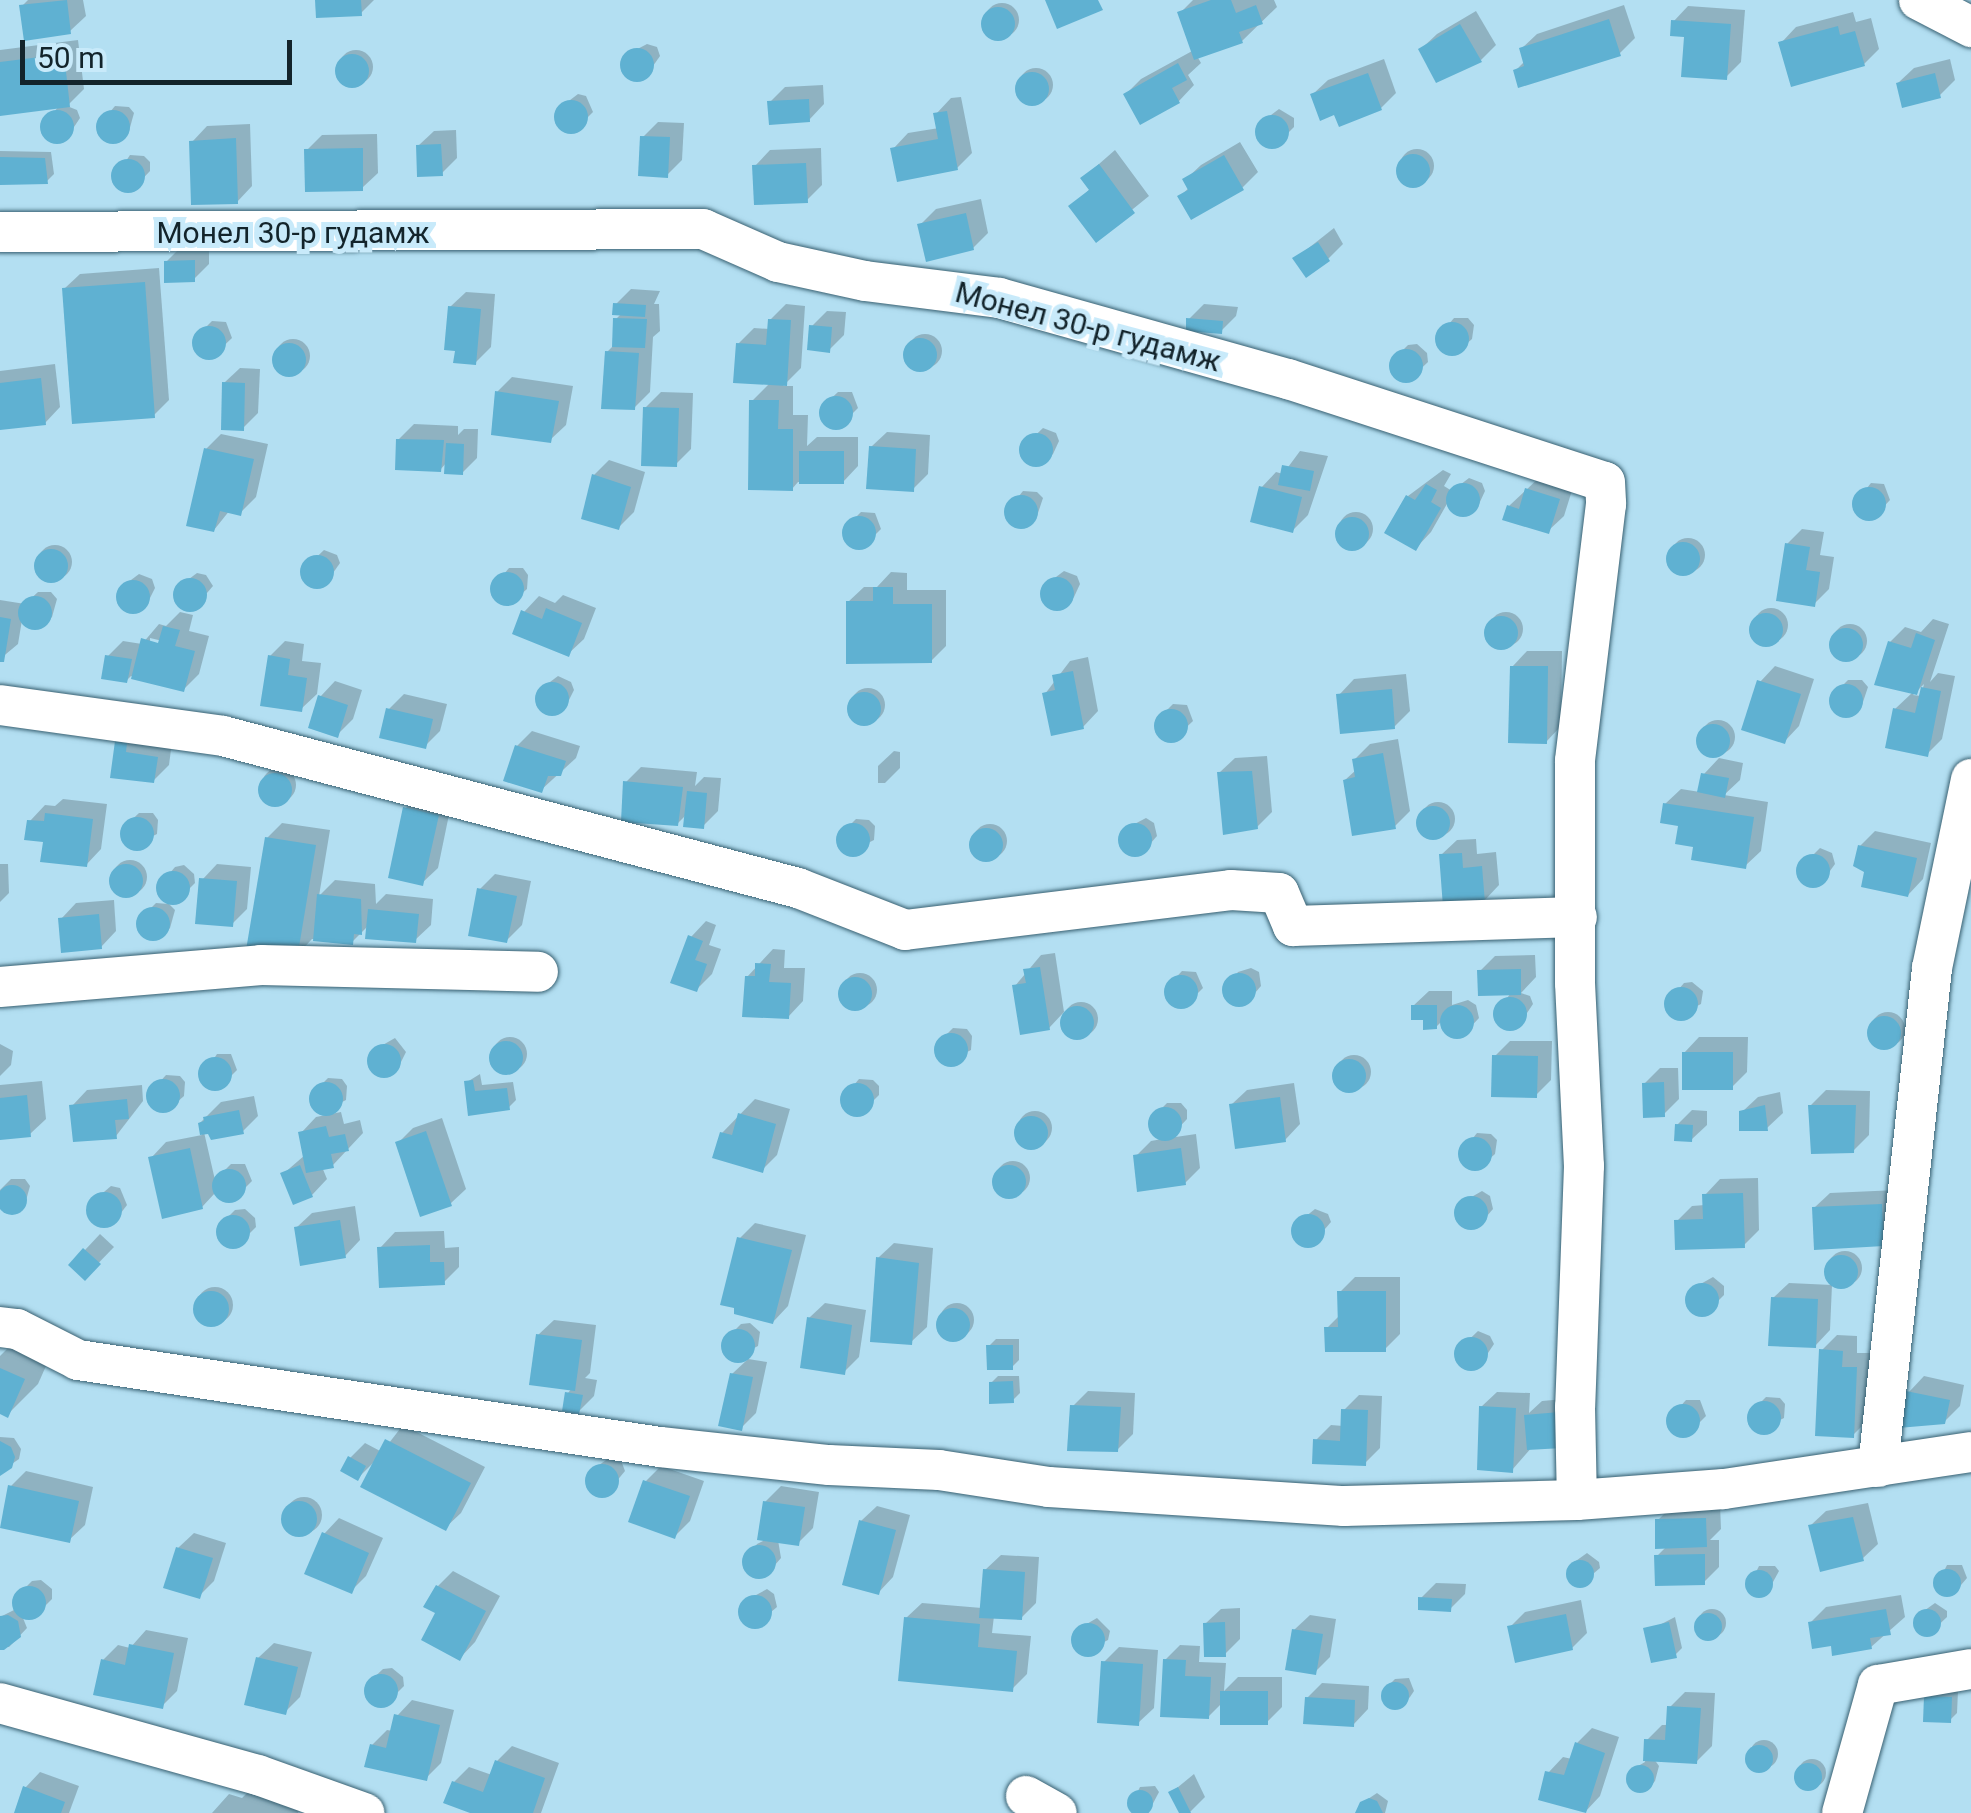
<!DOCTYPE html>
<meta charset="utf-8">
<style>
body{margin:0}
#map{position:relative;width:1971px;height:1813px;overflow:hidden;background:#b3dff2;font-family:Roboto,sans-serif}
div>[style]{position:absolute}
.shadow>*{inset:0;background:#0003}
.round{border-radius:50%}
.building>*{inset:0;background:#5fb1d2}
.roads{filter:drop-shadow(0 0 2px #386071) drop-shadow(0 0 2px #386071)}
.minor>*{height:40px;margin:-20px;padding:0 20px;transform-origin:20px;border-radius:20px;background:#fff}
span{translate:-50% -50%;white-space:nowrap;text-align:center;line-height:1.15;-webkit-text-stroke:10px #c8eafa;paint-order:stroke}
.street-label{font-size:30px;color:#13242b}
.scale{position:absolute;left:20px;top:40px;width:272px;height:45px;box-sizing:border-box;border:5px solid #13242b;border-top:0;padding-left:12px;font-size:30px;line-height:35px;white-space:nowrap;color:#13242b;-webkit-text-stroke:8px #c8eafa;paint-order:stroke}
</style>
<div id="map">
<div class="shadow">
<div style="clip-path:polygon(28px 0,83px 0,86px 16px,70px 31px,22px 6px)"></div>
<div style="clip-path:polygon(317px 0,374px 0,361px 13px)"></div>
<div style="clip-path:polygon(1193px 0,1274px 0,1277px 7px,1242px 41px,1197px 56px,1201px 63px,1188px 75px,1194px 85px,1179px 101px,1141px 122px,1126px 94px,1141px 79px,1194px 50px,1180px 13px)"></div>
<div class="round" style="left:985px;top:3px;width:34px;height:34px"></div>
<div style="clip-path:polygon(1624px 5px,1635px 38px,1619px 54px,1516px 70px,1525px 61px,1521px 49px,1537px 34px)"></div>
<div style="clip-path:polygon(1688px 6px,1745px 10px,1741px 62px,1726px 77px,1673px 22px)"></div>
<div style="clip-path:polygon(1476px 11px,1496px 45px,1481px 60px,1421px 49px,1437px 34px)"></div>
<div style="clip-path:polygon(1853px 12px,1856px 22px,1871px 18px,1879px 49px,1864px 64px,1781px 43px,1796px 27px)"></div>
<div style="clip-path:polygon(78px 40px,84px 89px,67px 106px,77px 110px,80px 118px,66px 139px,52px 141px,43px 125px,59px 106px,0 113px,0 50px)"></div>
<div style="clip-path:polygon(647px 44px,657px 47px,660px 56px,646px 76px,632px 78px,623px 63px,628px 54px)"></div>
<div class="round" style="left:339px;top:50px;width:34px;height:34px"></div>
<div style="clip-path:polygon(1384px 59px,1396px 93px,1381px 108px,1336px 112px,1312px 95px,1328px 80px)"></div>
<div style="clip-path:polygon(1950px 59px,1955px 80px,1940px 95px,1898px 83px,1914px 68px)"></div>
<div class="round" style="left:1019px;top:68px;width:34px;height:34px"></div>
<div style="clip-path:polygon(823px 85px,824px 104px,809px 120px,770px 102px,785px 87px)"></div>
<div style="clip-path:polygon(578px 94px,586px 96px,593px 112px,575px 130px,566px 130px,557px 120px,561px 107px)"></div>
<div style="clip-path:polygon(961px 97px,972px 153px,957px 168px,893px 149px,908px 133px,939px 128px,936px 114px,951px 98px)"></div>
<div style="clip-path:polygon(115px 106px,129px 107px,134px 113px,129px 131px,112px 141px,100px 134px,99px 125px)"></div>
<div style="clip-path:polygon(1279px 109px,1294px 118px,1294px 127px,1276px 145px,1267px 145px,1258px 135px,1263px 121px)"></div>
<div style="clip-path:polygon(658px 122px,684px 123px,682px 160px,667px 175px,643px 137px)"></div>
<div style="clip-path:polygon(250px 124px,252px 186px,237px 202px,192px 142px,207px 126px)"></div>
<div style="clip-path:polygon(456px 130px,457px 158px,442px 173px,418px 146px,434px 131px)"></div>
<div style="clip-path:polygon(377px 134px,378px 173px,362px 188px,307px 150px,322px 135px)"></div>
<div style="clip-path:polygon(1240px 142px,1258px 172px,1242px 188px,1180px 196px,1190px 187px,1185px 180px,1201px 165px)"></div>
<div style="clip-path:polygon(821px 148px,822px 185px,807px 200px,755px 166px,770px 150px)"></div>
<div class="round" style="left:1400px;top:149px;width:34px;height:34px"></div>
<div style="clip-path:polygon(1115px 150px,1149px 196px,1096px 239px,1072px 206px,1091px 188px,1083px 178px)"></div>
<div style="clip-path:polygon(0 151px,51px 152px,54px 174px,47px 181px,0 183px)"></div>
<div style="clip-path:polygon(130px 155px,144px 156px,150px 162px,150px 171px,132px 190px,123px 189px,114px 179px)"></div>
<div style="clip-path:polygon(981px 199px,988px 233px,973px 248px,920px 225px,936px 209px)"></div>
<div style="clip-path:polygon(1334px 228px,1343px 244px,1328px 259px,1296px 258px)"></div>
<div style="clip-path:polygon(209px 246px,209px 264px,194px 279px,166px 262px,181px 247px)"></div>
<div style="clip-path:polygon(159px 268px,169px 400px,154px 415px,64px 289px,80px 274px)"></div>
<div style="clip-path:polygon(631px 289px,660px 291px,654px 304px,659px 304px,660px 331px,653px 337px,650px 392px,634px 408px,607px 352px,614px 345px,616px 319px,622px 313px,616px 304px)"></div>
<div style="clip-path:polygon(466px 292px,495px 294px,491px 347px,476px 362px,450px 307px)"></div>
<div style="clip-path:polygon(786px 304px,805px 306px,801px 368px,783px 386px,793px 386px,793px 415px,808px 415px,807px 446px,817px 437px,858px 437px,858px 466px,843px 482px,798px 482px,792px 489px,752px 401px,770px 383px,738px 344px,754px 328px,770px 329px,770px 320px)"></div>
<div style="clip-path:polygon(1204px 304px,1238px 307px,1236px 316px,1221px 331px,1189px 319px)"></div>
<div style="clip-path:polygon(827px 311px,846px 312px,844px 335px,829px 350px,812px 326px)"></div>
<div style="clip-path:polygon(1454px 318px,1468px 318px,1474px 325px,1472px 339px,1457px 352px,1440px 346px,1438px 337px)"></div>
<div style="clip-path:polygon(212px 321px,226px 322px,232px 338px,213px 356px,204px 356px,197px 350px,197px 336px)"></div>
<div class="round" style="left:908px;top:334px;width:34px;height:34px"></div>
<div class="round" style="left:276px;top:339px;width:34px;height:34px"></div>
<div style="clip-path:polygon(1417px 344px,1427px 353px,1428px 362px,1409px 380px,1400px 379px,1393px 374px,1393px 360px,1408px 345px)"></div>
<div style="clip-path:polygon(55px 364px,60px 407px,45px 423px,0 428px,0 371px)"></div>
<div style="clip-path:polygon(240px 368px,260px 369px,258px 413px,243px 428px,224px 383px)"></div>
<div style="clip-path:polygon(512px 377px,573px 386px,566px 425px,550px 440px,497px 392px)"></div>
<div style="clip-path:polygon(661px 392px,693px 393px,691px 449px,675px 465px,645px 408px)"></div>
<div style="clip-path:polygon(838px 392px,852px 392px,858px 408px,840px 426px,832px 426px,822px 416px,823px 406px)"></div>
<div style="clip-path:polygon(414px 424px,458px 426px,458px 435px,464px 429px,478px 429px,477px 458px,462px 473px,447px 462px,440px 470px,398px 440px)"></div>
<div style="clip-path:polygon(1043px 428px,1056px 433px,1059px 441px,1053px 454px,1045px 461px,1027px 461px,1022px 448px)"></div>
<div style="clip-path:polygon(887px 432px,930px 435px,928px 474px,913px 489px,871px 447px)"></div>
<div style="clip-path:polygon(221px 434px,268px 444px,256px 497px,240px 513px,230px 510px,214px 530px,206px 449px)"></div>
<div style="clip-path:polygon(1300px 451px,1328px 456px,1308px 515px,1293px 530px,1261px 488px,1276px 472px,1283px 474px)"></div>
<div style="clip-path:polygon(609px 460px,645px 472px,634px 512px,618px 528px,594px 475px)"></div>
<div style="clip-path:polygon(1443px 470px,1451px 474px,1444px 486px,1452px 491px,1469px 478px,1482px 483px,1485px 491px,1479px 504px,1462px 515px,1451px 508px,1452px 495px,1431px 532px,1416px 548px,1408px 496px)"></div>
<div style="clip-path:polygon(1543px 474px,1574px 484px,1564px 516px,1548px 531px,1509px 506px)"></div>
<div style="clip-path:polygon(1871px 483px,1884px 484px,1890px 500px,1873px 518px,1864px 518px,1855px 503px)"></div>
<div style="clip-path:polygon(1023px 491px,1037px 492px,1043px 498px,1037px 516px,1030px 523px,1016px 525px,1007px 511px)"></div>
<div style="clip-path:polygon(861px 512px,875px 513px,881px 529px,863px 547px,855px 547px,845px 536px,846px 527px)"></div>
<div class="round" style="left:1339px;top:512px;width:34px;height:34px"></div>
<div style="clip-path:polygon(1802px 529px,1824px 532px,1820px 555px,1834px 557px,1829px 589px,1814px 604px,1787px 544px)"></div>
<div class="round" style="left:1671px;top:538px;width:34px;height:34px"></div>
<div class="round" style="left:38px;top:545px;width:34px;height:34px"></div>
<div style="clip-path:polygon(324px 550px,337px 555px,340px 563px,326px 583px,308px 583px,303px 570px)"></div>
<div style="clip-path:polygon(509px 568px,523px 568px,528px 575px,527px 589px,512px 602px,495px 596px,493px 587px)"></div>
<div style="clip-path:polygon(1064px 571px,1077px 576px,1080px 584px,1074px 597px,1066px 605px,1048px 604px,1044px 597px,1048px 583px)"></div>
<div style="clip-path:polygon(891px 572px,907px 573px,907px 590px,946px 590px,946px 646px,931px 661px,848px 602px,864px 587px,877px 587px)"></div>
<div style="clip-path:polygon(197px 573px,206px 575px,213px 586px,194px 608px,185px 608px,177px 598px,181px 585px)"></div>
<div style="clip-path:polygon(139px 574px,152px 579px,155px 588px,149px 600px,133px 611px,121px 604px,123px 586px)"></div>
<div style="clip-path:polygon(38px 592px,51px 592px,57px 599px,52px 617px,44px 624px,30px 626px,22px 620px,18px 644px,0 659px,0 600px,25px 604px)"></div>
<div style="clip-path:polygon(563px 595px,596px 608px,584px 639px,568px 654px,524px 612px,539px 596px,555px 603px)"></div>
<div class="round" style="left:1754px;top:608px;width:34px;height:34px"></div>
<div style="clip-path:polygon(evenodd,180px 612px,193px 615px,189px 631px,209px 636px,199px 674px,183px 690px,131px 676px,126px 681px,108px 656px,123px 641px,142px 644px,159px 624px,166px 626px,180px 612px,150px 638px,171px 643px,150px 643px,150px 638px)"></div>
<div class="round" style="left:1489px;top:612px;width:34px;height:34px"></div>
<div style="clip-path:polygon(evenodd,1933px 619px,1949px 624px,1930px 682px,1938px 673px,1955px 676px,1942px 739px,1927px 754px,1895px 709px,1913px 692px,1890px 642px,1905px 627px,1921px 632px,1933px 619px,1924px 684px,1921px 696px,1913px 695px,1924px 684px)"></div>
<div class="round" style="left:1833px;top:624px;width:34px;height:34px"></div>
<div style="clip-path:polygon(285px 641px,304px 644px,302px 661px,321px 663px,317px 694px,301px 709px,270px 656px)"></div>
<div style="clip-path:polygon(1527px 651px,1562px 651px,1561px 726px,1546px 742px,1512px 667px)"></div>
<div style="clip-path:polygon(1088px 657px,1098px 711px,1083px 727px,1045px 694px,1070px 661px)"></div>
<div style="clip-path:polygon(1775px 666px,1814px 679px,1799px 726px,1784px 742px,1760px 682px)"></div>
<div style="clip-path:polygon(1406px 674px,1410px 711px,1394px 727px,1339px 695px,1354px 679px)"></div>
<div style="clip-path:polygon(558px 676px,571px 682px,574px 690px,568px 702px,551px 713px,540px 706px,542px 688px)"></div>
<div style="clip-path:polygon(1848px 680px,1862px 680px,1868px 687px,1862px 705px,1846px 715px,1834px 708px,1834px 694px)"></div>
<div style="clip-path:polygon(335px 681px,362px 690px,353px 719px,337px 735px,320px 697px)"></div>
<div class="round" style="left:851px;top:688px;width:34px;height:34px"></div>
<div style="clip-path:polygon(404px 694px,447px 704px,440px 731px,425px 746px,389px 709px)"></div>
<div style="clip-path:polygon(1173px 704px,1187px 705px,1193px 721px,1174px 739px,1166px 739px,1157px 728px,1158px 719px)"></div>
<div class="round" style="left:1701px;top:720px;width:34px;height:34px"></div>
<div style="clip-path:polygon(532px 731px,580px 746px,576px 758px,541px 790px,517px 746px)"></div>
<div style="clip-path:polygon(1398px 739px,1410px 811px,1395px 826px,1345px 780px,1356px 770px,1355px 759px,1370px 744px)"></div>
<div style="clip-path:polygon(118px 742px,172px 742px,169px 765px,153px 781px,113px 775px)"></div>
<div style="clip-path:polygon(894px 751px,900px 752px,900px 768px,885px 783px,878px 783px,878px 766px)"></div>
<div style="clip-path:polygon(1267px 756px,1272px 812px,1257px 827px,1219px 773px,1235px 758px)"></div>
<div style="clip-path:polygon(1719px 758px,1743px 763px,1740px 780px,1724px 795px,1768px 802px,1761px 851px,1745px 866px,1696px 845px,1665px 804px,1681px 789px,1700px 792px,1704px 774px)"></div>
<div style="clip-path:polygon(641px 767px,697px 772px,695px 786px,704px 777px,721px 778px,718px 811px,703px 826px,687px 814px,677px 824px,626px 782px)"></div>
<div class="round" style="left:262px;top:768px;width:34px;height:34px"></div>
<div style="clip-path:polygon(420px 793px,452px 800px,438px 868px,422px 883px,405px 809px)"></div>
<div style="clip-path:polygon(63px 799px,107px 804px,101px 849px,86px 865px,45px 840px,30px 821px,45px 805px,55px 806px)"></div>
<div class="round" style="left:1421px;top:802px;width:34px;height:34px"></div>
<div style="clip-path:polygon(139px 813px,153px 813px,158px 820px,157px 834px,131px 847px,125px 841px,124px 827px)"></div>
<div style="clip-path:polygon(1146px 818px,1154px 823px,1157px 836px,1143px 852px,1134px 854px,1123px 848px,1125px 829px)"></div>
<div style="clip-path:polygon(856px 819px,869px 820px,875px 826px,874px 840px,848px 853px,842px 848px,841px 834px)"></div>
<div style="clip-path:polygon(282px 823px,330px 830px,319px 896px,335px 880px,375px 884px,376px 904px,386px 894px,433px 899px,431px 925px,415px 940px,369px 925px,352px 942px,312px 939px,296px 956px,267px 838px)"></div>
<div class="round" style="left:973px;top:824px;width:34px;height:34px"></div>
<div style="clip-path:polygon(1875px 831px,1931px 843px,1923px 879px,1908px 895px,1866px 871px,1860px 846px)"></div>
<div style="clip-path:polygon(1476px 839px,1477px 854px,1496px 852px,1499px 885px,1484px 901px,1441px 855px,1457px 840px)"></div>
<div style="clip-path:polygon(1820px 848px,1832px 853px,1835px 864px,1822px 882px,1813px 885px,1801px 878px,1799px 869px)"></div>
<div class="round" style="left:113px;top:860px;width:34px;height:34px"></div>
<div style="clip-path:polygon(0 864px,8px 864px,9px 893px,0 902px)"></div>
<div style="clip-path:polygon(217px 864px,251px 867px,247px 909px,232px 924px,202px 880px)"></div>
<div style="clip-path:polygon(184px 865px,194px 874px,195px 883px,177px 901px,168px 901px,159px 886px,175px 867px)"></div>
<div style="clip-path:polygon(495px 874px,531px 881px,522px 925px,507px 940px,479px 890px)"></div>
<div style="clip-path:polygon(114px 900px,116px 931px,101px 947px,61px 919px,76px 903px)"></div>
<div style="clip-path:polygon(156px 903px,169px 904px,175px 910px,170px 928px,162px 936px,148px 937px,141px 932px,141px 918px)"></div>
<div style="clip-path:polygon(706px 921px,716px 925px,709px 945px,721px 949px,712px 974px,696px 990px,691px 937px)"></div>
<div style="clip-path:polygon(773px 949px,785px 950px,784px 968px,805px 968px,803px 1001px,788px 1017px,747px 977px)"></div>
<div style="clip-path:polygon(1055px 953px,1064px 1012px,1049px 1028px,1015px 986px,1041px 955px)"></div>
<div style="clip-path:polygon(1535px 955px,1536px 977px,1521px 993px,1530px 996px,1533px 1004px,1519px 1025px,1505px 1027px,1496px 1012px,1511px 993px,1480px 971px,1495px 956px)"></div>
<div style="clip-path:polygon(1251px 968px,1259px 972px,1261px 986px,1248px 1001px,1234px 1003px,1225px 988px,1238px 972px)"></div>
<div style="clip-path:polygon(1182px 971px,1196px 972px,1203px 988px,1185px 1006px,1176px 1006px,1169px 1000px,1168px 986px)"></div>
<div class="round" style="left:843px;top:973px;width:34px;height:34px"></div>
<div style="clip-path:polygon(1692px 982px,1703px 991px,1701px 1004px,1676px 1017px,1667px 1003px,1684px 983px)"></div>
<div style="clip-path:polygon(1429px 991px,1452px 991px,1452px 1005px,1468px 1000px,1476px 1005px,1479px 1018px,1465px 1033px,1452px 1035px,1445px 1030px,1446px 1017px,1436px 1027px,1413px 1006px)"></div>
<div class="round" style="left:1064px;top:1002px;width:34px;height:34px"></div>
<div class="round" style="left:1871px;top:1012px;width:34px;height:34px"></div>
<div style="clip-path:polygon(953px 1028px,967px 1029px,972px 1036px,971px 1050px,946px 1063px,939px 1057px,938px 1043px)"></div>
<div style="clip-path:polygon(1699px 1037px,1748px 1037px,1747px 1072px,1732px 1087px,1684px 1053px)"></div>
<div class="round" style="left:493px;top:1037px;width:34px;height:34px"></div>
<div style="clip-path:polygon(395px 1038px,406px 1052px,400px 1064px,392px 1072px,374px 1071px,370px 1064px,374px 1050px)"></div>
<div style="clip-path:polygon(1510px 1041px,1552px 1041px,1551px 1080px,1536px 1095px,1495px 1056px)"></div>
<div style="clip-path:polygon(0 1044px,13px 1051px,11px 1065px,0 1076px)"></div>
<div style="clip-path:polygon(217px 1054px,231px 1054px,237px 1070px,219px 1088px,210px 1088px,201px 1078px)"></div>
<div class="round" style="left:1337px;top:1055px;width:34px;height:34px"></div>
<div style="clip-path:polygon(1660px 1068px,1678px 1068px,1679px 1099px,1664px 1114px,1644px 1084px)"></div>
<div style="clip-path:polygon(480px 1074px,482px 1085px,513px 1082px,516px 1100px,509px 1107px,470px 1113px,467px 1082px)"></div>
<div style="clip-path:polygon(166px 1075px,180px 1076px,185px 1082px,184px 1096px,168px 1110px,151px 1103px,149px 1094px)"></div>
<div style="clip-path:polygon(328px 1078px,342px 1079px,347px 1086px,346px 1100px,320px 1113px,313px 1107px,313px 1093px)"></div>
<div style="clip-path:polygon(859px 1079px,873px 1080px,879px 1086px,879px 1095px,861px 1113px,845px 1107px,843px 1098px)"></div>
<div style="clip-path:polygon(42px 1081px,46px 1119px,30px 1134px,0 1137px,0 1085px)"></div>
<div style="clip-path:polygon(1294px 1083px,1300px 1124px,1285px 1140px,1231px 1105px,1247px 1090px)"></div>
<div style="clip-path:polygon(142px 1085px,143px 1101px,116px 1136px,72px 1106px,87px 1090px)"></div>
<div style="clip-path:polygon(1826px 1090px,1870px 1091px,1869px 1135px,1853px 1151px,1810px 1106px)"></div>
<div style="clip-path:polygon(1780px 1092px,1783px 1113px,1767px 1128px,1742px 1112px,1758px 1097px)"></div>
<div style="clip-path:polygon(254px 1096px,258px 1116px,242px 1132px,204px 1132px,215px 1180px,231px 1164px,245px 1164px,252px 1181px,233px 1200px,215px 1193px,202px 1207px,151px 1158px,166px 1142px,202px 1135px,200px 1123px,221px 1102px)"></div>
<div style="clip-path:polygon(755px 1099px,790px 1109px,777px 1155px,762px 1170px,722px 1133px)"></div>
<div style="clip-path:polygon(1167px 1103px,1181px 1103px,1187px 1110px,1187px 1119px,1169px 1138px,1196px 1134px,1200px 1168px,1185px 1183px,1136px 1156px,1151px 1141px,1162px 1139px,1153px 1131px,1152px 1118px)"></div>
<div style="clip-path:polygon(1692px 1110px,1707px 1111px,1707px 1125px,1691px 1140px,1677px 1125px)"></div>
<div class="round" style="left:1018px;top:1111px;width:34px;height:34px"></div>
<div style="clip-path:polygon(341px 1112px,344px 1124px,360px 1120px,363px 1133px,333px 1165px,322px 1167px,327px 1179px,312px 1195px,283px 1174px,305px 1155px,301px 1133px,316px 1117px)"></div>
<div style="clip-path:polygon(442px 1118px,466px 1189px,450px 1204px,398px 1143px,413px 1128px)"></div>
<div style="clip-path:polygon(1477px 1133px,1491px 1134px,1497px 1140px,1495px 1154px,1480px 1167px,1463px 1161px,1461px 1153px)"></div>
<div class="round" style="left:996px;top:1161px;width:34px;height:34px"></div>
<div style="clip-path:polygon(1758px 1178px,1759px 1230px,1744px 1245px,1677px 1221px,1692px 1206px,1705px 1205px,1705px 1195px,1720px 1179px)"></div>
<div style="clip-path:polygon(11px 1179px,25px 1179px,30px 1186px,25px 1204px,18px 1212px,4px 1213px,0 1190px)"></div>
<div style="clip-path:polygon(111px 1186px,120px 1188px,127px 1205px,114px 1222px,99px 1224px,91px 1218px,91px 1203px)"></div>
<div style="clip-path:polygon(1897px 1190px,1899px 1229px,1817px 1247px,1814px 1208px,1830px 1193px)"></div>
<div style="clip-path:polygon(1482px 1191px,1490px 1196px,1493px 1209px,1480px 1224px,1462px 1224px,1457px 1211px,1461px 1203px)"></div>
<div style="clip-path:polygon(355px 1206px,360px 1240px,345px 1256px,296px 1228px,312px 1213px)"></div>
<div style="clip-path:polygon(245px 1209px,255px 1218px,256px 1227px,237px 1246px,228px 1246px,220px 1240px,220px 1225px,235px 1210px)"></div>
<div style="clip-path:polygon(1315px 1209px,1328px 1214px,1331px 1222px,1312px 1244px,1303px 1244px,1294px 1234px,1295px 1225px)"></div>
<div style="clip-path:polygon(755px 1223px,806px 1235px,788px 1306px,773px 1322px,740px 1238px)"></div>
<div style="clip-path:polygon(444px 1231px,445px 1248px,459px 1247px,459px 1267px,444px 1282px,380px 1248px,395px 1232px)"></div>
<div style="clip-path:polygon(100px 1234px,114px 1247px,85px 1277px,71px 1265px)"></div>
<div style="clip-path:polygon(894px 1243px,933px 1248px,927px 1327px,911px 1342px,878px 1258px)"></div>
<div class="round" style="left:1828px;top:1251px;width:34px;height:34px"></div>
<div style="clip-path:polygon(1355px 1277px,1400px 1277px,1400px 1334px,1385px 1349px,1327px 1328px,1340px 1315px,1340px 1292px)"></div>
<div style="clip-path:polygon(1713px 1277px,1724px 1286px,1724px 1295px,1706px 1313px,1697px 1313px,1688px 1303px,1697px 1286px)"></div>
<div style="clip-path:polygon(1789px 1283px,1832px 1285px,1830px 1330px,1815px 1346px,1773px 1298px)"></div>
<div class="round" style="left:197px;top:1287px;width:36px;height:36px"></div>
<div style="clip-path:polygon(825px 1303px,866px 1310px,859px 1357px,844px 1372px,809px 1318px)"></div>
<div class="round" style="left:940px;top:1303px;width:34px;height:34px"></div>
<div style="clip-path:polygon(554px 1320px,596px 1325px,590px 1373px,585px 1378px,597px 1380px,594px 1396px,579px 1411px,568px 1393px,572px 1388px,538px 1335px)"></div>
<div style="clip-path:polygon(750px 1323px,760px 1332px,758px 1346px,733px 1359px,726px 1353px,726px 1339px,741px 1324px)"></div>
<div style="clip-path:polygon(1478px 1331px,1490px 1336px,1494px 1344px,1480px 1365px,1465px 1367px,1456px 1352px)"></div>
<div style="clip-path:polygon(22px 1334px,54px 1348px,38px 1384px,7px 1415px,0 1412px,0 1356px)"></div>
<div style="clip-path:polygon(1837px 1335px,1857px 1336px,1857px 1353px,1871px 1353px,1868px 1420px,1853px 1435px,1822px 1350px)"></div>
<div style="clip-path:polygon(996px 1339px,1019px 1339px,1019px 1360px,1012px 1367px,989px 1346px)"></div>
<div style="clip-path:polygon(748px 1359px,767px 1362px,756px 1413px,741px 1428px,732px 1374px)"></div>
<div style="clip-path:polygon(998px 1376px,1019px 1376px,1020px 1393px,1013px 1400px,991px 1383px)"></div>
<div style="clip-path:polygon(1924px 1376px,1964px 1385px,1960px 1406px,1944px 1422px,1909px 1392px)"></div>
<div style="clip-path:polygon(1088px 1391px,1135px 1393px,1133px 1434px,1117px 1450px,1073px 1406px)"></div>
<div style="clip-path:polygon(1497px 1392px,1530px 1393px,1529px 1413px,1542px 1401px,1575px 1398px,1512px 1470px,1481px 1407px)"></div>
<div style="clip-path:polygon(1359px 1395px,1382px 1396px,1380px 1448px,1365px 1463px,1315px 1441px,1331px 1425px,1343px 1426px,1344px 1410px)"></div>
<div style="clip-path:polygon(1766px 1397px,1780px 1398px,1785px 1404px,1784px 1418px,1759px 1431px,1750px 1421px,1751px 1412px)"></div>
<div style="clip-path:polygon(1686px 1400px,1700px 1400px,1706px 1416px,1688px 1434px,1671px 1428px,1669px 1419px)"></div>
<div style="clip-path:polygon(403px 1425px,485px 1467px,461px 1513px,445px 1528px,376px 1460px,358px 1478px,350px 1458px,365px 1443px,382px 1452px)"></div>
<div style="clip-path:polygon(0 1437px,14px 1438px,21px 1449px,19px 1459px,0 1472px)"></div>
<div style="clip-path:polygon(609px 1458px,622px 1463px,625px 1471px,606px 1494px,597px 1494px,588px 1484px,592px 1470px)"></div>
<div style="clip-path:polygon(661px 1466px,704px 1481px,690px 1521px,675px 1536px,646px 1481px)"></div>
<div style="clip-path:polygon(26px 1471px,93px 1487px,85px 1525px,69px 1540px,10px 1487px)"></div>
<div style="clip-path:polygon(781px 1486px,819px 1492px,813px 1528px,798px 1543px,778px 1540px,781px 1558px,768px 1573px,754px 1576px,745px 1561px,757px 1544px,767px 1539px,765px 1502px)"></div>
<div class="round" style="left:286px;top:1497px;width:36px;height:36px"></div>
<div style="clip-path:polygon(1868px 1503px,1878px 1544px,1862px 1559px,1810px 1526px,1826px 1511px)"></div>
<div style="clip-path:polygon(1720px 1504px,1721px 1529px,1710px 1540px,1719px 1540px,1719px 1567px,1704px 1582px,1657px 1556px,1667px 1546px,1658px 1520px,1673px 1505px)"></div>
<div style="clip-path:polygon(877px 1506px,910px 1515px,893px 1577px,878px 1593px,861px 1521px)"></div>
<div style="clip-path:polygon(339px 1518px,383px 1538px,366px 1576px,351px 1591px,324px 1534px)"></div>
<div style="clip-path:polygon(194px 1533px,226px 1543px,214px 1581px,199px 1596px,178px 1548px)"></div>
<div style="clip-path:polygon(1587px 1553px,1599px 1562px,1600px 1568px,1580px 1585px,1569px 1578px,1573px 1563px)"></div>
<div style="clip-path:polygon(1001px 1555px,1039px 1557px,1036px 1603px,1021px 1618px,994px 1616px,992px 1633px,1031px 1636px,1027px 1674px,1012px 1689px,906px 1618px,922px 1603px,982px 1608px,985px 1570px)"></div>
<div style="clip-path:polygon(1947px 1565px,1962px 1565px,1967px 1578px,1955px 1592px,1940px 1592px,1936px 1587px)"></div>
<div style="clip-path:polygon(1759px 1566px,1775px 1566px,1779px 1571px,1767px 1593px,1752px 1594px,1748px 1588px)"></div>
<div style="clip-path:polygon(453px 1571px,500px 1596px,475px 1642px,460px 1658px,438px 1612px,438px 1586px)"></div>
<div style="clip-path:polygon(41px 1580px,52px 1589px,52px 1599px,34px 1617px,23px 1618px,27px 1628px,9px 1647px,0 1647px,0 1617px,14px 1610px,16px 1597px,32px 1581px)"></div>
<div style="clip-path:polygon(1436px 1583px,1466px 1584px,1465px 1594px,1450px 1609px,1421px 1598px)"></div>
<div style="clip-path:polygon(767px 1589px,774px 1594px,777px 1607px,754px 1626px,743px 1619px,745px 1601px)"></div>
<div style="clip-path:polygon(1901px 1595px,1905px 1617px,1871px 1647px,1810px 1623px,1826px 1607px)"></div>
<div style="clip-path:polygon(1581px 1600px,1587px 1633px,1572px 1648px,1510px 1627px,1525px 1612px)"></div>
<div style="clip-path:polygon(1935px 1603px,1947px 1611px,1947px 1617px,1928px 1635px,1916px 1627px,1921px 1613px)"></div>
<div style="clip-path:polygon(1240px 1608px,1240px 1639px,1225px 1654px,1205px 1624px,1221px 1609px)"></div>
<div class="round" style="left:1698px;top:1609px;width:28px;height:28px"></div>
<div style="clip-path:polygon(1310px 1615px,1336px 1619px,1330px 1657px,1315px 1672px,1294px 1630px)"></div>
<div style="clip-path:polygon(1675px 1617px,1682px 1648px,1675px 1655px,1646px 1632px)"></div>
<div style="clip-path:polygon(1097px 1618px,1110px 1631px,1108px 1640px,1083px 1653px,1074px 1643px,1078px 1629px)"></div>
<div style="clip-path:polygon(146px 1630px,188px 1638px,177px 1691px,162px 1706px,103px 1660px,118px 1645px,130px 1648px)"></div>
<div style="clip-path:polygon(274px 1643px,312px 1652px,300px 1697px,285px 1712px,258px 1658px)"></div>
<div style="clip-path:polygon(1180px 1645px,1200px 1646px,1199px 1662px,1226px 1663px,1224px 1691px,1238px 1677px,1282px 1677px,1282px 1707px,1267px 1722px,1223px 1702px,1208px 1717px,1165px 1660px)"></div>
<div style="clip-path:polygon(1119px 1647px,1158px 1650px,1154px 1708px,1138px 1723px,1104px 1662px)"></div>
<div style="clip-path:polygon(392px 1668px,403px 1677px,404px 1686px,385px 1705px,376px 1705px,368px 1699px,367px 1684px,383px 1669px)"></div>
<div style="clip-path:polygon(1409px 1678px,1414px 1691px,1410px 1697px,1403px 1705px,1388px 1706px,1384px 1701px,1388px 1686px,1395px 1679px)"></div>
<div style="clip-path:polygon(1322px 1683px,1369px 1686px,1368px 1709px,1353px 1725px,1307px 1698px)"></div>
<div style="clip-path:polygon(1958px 1691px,1957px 1713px,1950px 1720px,1926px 1697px)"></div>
<div style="clip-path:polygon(1685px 1692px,1715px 1693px,1712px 1746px,1696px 1762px,1654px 1759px,1659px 1766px,1655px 1781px,1648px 1789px,1633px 1789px,1629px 1784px,1633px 1769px,1645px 1762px,1647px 1740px,1662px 1725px,1669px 1725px,1670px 1707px)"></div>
<div style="clip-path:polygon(412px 1700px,454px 1710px,441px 1763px,426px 1778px,372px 1745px,387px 1730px,393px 1731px,397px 1716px)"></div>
<div style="clip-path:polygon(1592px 1728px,1619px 1737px,1600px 1796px,1585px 1812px,1548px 1773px,1563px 1757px,1572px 1759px,1577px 1743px)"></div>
<div class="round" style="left:1750px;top:1740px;width:28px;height:28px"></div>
<div style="clip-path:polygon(512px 1746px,559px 1763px,541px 1813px,477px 1813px,454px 1782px,469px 1767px,492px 1775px,497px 1761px)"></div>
<div class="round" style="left:1798px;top:1759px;width:28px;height:28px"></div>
<div style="clip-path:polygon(40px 1772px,79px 1786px,69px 1813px,16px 1813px,25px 1788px)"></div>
<div style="clip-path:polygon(1194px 1774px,1205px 1797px,1190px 1812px,1182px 1813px,1172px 1792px)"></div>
<div style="clip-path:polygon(1155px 1786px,1159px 1792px,1148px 1813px,1129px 1809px,1140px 1787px)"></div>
<div style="clip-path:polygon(252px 1788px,301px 1804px,298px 1813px,212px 1813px,229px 1794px,242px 1798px)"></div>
<div style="clip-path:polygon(1377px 1793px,1388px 1801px,1385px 1813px,1359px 1813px,1362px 1803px)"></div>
</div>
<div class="building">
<div style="clip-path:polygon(67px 0,71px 34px,24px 41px,19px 5px)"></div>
<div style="clip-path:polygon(315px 0,361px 0,362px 16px,316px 18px)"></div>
<div style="clip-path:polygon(1045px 0,1098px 0,1103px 10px,1057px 29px)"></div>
<div style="clip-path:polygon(1211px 0,1231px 0,1236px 13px,1256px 5px,1263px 24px,1239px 32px,1243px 43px,1194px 60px,1177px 12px)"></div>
<div class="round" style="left:981px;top:7px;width:34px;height:34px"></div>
<div style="clip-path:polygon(1609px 19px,1621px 56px,1518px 88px,1513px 70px,1524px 66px,1519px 48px)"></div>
<div style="clip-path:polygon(1671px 20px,1731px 24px,1727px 80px,1681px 77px,1684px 37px,1670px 36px)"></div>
<div style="clip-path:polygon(1460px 24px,1482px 62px,1436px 83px,1418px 49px)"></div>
<div style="clip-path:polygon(1838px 26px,1840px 35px,1855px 31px,1865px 66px,1791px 87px,1778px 42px)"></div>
<div class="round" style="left:620px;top:48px;width:34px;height:34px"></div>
<div style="clip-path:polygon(64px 54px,70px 107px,0 116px,0 62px)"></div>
<div class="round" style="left:335px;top:54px;width:34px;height:34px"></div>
<div style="clip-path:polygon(1178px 63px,1187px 80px,1172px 88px,1180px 103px,1140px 125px,1123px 94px)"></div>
<div class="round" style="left:1015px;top:72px;width:34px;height:34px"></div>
<div style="clip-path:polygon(1368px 73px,1382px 110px,1339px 127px,1334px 115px,1320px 121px,1310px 94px)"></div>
<div style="clip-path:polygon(1935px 73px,1941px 98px,1902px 108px,1896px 83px)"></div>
<div style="clip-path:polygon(809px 99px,810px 122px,769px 125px,767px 101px)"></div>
<div class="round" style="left:554px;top:100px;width:34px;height:34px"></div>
<div class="round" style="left:40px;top:110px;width:34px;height:34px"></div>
<div class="round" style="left:96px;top:110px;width:34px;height:34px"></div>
<div style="clip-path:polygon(947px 111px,958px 170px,897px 182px,890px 148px,938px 139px,933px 113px)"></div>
<div class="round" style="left:1255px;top:115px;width:34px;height:34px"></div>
<div style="clip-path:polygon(640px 136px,670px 137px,668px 178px,638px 176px)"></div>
<div style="clip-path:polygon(236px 138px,238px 204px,191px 205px,189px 141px)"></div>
<div style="clip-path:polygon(441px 144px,443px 176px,417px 177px,416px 145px)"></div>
<div style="clip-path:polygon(363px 148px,363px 191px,305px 192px,304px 149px)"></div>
<div class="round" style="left:1396px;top:154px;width:34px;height:34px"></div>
<div style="clip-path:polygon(1224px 155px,1244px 190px,1191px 220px,1177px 196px,1188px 190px,1182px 179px)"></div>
<div style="clip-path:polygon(0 157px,45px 158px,48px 184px,0 185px)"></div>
<div class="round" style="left:111px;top:159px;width:34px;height:34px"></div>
<div style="clip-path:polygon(806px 163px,808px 203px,754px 205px,752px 165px)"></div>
<div style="clip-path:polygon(1099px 164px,1135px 213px,1096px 243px,1068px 206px,1089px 190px,1080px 178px)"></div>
<div style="clip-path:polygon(966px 213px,974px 250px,926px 262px,917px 224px)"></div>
<div style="clip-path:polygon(1318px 242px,1330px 261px,1306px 278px,1292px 258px)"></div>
<div style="clip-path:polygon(195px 260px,195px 282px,164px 283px,164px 261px)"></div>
<div style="clip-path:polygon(145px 282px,155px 418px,72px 424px,62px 288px)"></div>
<div style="clip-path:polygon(613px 303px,646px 305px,645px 317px,612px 315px)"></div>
<div style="clip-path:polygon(448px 306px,481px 309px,476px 365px,453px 363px,455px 351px,444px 350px)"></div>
<div style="clip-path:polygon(613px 318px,647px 319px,645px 348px,612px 347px)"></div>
<div style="clip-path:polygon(1186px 318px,1223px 321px,1222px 334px,1186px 331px)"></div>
<div style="clip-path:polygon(768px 319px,791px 320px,787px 386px,733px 383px,736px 343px,766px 345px)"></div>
<div class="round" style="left:1435px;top:322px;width:34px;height:34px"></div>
<div style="clip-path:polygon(809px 325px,832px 327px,830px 353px,807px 350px)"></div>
<div class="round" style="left:192px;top:326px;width:34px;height:34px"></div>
<div class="round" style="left:903px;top:338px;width:34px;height:34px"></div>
<div class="round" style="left:272px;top:343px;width:34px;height:34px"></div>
<div class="round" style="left:1389px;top:349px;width:34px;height:34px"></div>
<div style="clip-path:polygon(605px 351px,639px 353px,635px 410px,601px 409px)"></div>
<div style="clip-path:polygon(41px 378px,46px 425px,0 430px,0 383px)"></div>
<div style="clip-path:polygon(222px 382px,245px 383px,244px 431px,221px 430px)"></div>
<div style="clip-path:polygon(495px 391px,559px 401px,551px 443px,491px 435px)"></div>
<div class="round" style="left:819px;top:396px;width:34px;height:34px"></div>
<div style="clip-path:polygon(749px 400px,779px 400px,778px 429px,793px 429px,793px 491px,748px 490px)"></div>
<div style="clip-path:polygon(643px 407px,679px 408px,677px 467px,641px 466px)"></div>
<div class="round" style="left:1019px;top:433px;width:34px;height:34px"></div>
<div style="clip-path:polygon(396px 439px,444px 440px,441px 472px,395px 470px)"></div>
<div style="clip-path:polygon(446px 443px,464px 444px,463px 475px,444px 474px)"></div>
<div style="clip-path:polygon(869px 446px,916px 449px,914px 492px,866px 489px)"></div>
<div style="clip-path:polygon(204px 448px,254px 459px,241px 516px,220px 511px,214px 532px,186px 526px)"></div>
<div style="clip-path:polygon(799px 451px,844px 451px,844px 484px,799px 484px)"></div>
<div style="clip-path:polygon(1282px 465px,1314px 471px,1310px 491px,1278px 485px)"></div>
<div style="clip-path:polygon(592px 474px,631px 487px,619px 530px,581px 519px)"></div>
<div class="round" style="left:1446px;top:483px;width:34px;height:34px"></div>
<div style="clip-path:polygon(1426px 484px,1437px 490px,1431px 502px,1441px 508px,1416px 551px,1384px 533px,1406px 495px,1415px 500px)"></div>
<div style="clip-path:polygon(1259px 486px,1302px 497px,1293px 533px,1250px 522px)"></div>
<div class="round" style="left:1852px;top:487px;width:34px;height:34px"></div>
<div style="clip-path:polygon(1525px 488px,1560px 499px,1549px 534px,1502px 520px,1507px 505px,1519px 509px)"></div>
<div class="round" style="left:1004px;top:495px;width:34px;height:34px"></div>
<div class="round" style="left:842px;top:516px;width:34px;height:34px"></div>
<div class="round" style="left:1335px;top:517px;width:34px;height:34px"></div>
<div class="round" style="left:1666px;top:542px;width:34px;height:34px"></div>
<div style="clip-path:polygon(1785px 543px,1810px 547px,1806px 570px,1820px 572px,1815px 607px,1776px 601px)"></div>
<div class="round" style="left:34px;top:549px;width:34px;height:34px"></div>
<div class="round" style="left:300px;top:555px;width:34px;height:34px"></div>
<div class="round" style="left:490px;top:572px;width:34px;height:34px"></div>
<div class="round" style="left:1040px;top:577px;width:34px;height:34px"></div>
<div class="round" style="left:173px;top:578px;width:34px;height:34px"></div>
<div class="round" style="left:116px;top:580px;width:34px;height:34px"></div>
<div style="clip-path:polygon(873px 587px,893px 587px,893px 604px,932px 604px,932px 663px,846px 664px,846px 601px,873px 601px)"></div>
<div class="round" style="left:18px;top:596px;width:34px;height:34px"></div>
<div style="clip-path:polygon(546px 608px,582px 623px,569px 657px,512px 634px,521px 610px,542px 619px)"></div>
<div class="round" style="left:1749px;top:613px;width:34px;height:34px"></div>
<div class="round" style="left:1484px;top:616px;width:34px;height:34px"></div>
<div style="clip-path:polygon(0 617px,11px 619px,4px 662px,0 662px)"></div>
<div style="clip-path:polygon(163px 626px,180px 630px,175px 646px,195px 651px,184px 692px,131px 679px,141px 638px,158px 643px)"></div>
<div class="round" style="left:1829px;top:628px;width:34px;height:34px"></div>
<div style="clip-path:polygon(1916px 633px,1935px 640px,1917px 695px,1874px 685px,1888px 641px,1911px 648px)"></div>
<div style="clip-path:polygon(105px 655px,132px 659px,127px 683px,101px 679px)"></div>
<div style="clip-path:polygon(268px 655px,290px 659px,288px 675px,307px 678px,302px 712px,260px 706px)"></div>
<div style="clip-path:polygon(1510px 666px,1548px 666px,1547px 744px,1508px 743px)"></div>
<div style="clip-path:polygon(1073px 671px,1084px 729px,1051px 736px,1042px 693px,1055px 690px,1052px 675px)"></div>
<div style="clip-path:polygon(1757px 680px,1801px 694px,1785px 744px,1741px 730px)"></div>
<div class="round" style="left:535px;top:682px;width:34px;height:34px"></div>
<div class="round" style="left:1829px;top:684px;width:34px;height:34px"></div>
<div style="clip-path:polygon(1921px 687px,1941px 691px,1928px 757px,1885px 748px,1893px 708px,1915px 713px)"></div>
<div style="clip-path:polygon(1392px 689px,1395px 729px,1340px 734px,1336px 694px)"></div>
<div class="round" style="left:847px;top:692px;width:34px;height:34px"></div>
<div style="clip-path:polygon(318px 695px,348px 705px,338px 738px,308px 728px)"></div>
<div style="clip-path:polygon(386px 708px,433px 719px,426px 749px,379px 738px)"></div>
<div class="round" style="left:1154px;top:709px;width:34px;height:34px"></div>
<div class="round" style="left:1696px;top:724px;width:34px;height:34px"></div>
<div style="clip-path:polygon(115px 741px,127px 743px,126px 752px,158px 757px,154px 783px,110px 778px)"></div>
<div style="clip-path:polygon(515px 745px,566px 761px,561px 776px,548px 776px,542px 793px,503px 781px)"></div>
<div style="clip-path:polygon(1383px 753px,1396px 829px,1352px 836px,1343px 780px,1355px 777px,1352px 759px)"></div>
<div style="clip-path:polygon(1252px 771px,1258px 829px,1223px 835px,1217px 772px)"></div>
<div style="clip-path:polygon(1701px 773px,1729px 778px,1725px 798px,1697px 792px)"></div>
<div class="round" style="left:258px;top:773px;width:34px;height:34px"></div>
<div style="clip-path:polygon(623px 781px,683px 787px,678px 826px,621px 822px)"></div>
<div style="clip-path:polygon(687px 791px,707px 793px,704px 829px,683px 827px)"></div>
<div style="clip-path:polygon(1663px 803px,1754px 817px,1746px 869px,1691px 860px,1693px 847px,1675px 844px,1678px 826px,1660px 823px)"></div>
<div class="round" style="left:1416px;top:806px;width:34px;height:34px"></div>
<div style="clip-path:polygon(403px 807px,439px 815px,423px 886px,388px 878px)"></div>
<div style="clip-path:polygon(45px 813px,93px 819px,87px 867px,40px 862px,43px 842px,24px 840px,27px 820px,44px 821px)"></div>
<div class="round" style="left:120px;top:817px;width:34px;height:34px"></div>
<div class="round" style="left:1118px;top:823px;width:34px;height:34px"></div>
<div class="round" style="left:836px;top:823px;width:34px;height:34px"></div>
<div class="round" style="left:969px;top:828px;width:34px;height:34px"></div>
<div style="clip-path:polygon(265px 837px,316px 845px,297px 959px,246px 950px)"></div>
<div style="clip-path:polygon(1858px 845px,1917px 858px,1908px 897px,1861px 887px,1864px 872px,1853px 866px)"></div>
<div style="clip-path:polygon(1462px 853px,1463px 868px,1482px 866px,1485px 903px,1443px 907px,1439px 854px)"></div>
<div class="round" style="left:1796px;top:854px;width:34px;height:34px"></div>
<div class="round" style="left:109px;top:864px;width:34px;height:34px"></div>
<div class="round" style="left:156px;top:871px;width:34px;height:34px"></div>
<div style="clip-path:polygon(199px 878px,237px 881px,233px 927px,195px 924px)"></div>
<div style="clip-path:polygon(477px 888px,517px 896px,507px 943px,468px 936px)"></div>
<div style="clip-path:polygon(317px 894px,361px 899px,362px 935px,354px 934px,353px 945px,313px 941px)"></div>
<div class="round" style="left:136px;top:907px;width:34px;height:34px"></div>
<div style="clip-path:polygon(368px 909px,419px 914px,416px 943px,365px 939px)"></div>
<div style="clip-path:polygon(99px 914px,102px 949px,61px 953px,58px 918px)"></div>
<div style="clip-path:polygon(688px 935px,703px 941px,695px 960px,707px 964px,697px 992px,670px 983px)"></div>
<div style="clip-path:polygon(755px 963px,771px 964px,769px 982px,791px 983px,789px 1019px,742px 1017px,745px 976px,755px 976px)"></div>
<div style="clip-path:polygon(1040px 967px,1050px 1030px,1020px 1035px,1012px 985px,1026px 983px,1023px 969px)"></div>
<div style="clip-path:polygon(1521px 969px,1521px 995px,1478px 996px,1477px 970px)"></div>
<div class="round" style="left:1222px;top:973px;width:34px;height:34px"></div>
<div class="round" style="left:1164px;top:975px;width:34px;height:34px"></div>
<div class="round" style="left:838px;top:977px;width:34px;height:34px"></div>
<div class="round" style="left:1664px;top:987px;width:34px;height:34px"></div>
<div class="round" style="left:1493px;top:997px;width:34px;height:34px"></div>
<div style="clip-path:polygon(1411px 1005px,1437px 1005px,1437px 1029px,1423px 1030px,1423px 1020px,1411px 1020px)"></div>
<div class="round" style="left:1440px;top:1005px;width:34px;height:34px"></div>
<div class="round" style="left:1060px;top:1006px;width:34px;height:34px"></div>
<div class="round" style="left:1867px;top:1016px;width:34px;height:34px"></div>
<div class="round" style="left:934px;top:1033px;width:34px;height:34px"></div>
<div class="round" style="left:489px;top:1041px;width:34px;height:34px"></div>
<div class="round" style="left:367px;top:1044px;width:34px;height:34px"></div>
<div style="clip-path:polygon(1682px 1052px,1733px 1052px,1733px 1090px,1682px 1090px)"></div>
<div style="clip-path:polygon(1492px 1055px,1538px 1056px,1537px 1098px,1491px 1097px)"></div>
<div class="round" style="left:198px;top:1057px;width:34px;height:34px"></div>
<div class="round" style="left:1332px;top:1059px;width:34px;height:34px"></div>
<div class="round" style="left:146px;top:1079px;width:34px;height:34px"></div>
<div style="clip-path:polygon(473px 1080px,475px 1091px,507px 1088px,510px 1110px,468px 1116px,464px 1081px)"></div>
<div style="clip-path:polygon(1664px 1082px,1665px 1117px,1643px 1118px,1642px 1083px)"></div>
<div class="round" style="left:309px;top:1082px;width:34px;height:34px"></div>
<div class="round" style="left:840px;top:1083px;width:34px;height:34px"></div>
<div style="clip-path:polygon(27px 1095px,31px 1137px,0 1140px,0 1098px)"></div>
<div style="clip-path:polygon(1280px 1097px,1286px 1142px,1235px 1149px,1229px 1104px)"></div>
<div style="clip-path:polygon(127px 1099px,129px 1119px,115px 1120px,117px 1139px,73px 1142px,69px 1105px)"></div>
<div style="clip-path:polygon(1765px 1105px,1768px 1131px,1739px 1131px,1739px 1111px)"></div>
<div style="clip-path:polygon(1808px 1105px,1856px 1105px,1854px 1153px,1811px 1154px)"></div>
<div class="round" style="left:1148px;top:1107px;width:34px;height:34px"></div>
<div style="clip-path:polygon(239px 1110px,244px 1134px,211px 1140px,208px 1134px,200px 1135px,198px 1123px,204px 1121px,203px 1117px)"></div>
<div style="clip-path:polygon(738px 1113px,776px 1124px,763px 1173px,712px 1158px,720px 1132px,732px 1135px)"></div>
<div class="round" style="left:1014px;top:1116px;width:34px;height:34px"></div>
<div style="clip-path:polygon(1675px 1124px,1693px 1125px,1692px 1142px,1674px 1141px)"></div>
<div style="clip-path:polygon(326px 1126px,329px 1137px,345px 1134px,349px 1151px,331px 1154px,334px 1168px,306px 1173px,298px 1132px)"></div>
<div style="clip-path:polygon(426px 1131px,452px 1206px,420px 1217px,395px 1142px)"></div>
<div class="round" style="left:1458px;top:1137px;width:34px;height:34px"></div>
<div style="clip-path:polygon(190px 1148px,203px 1209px,162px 1219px,148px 1157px)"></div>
<div style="clip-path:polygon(1181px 1148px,1186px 1185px,1137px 1192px,1133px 1155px)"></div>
<div style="clip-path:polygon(300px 1165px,313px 1197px,293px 1205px,280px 1173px)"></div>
<div class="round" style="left:992px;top:1165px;width:34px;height:34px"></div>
<div class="round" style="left:212px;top:1169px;width:34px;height:34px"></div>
<div class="round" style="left:-3px;top:1185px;width:30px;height:30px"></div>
<div class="round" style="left:86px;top:1192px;width:36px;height:36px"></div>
<div style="clip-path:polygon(1743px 1193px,1745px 1248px,1675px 1250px,1674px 1220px,1703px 1219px,1702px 1194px)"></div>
<div class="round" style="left:1454px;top:1196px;width:34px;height:34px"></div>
<div style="clip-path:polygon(1882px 1204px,1884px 1246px,1814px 1250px,1812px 1207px)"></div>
<div class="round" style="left:1291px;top:1214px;width:34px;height:34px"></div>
<div class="round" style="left:216px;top:1215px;width:34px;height:34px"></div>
<div style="clip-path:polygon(340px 1220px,346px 1258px,300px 1266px,294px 1227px)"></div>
<div style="clip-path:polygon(737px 1237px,792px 1250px,773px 1324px,734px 1314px,734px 1308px,720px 1305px)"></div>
<div style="clip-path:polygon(430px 1245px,430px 1262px,444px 1262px,445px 1285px,379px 1288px,377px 1247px)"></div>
<div style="clip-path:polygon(83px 1248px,101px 1264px,85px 1281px,68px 1265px)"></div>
<div class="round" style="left:1824px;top:1255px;width:34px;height:34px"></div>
<div style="clip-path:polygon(876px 1257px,919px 1263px,912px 1345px,870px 1342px)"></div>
<div class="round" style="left:1685px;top:1283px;width:34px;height:34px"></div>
<div style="clip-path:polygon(1337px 1291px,1386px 1291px,1386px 1352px,1325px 1352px,1324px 1327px,1338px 1327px)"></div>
<div class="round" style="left:193px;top:1291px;width:36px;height:36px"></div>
<div style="clip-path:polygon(1771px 1297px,1818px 1299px,1816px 1348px,1768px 1346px)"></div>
<div class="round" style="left:936px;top:1308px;width:34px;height:34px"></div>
<div style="clip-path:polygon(807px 1317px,852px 1325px,845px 1375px,800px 1368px)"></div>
<div class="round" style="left:721px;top:1329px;width:34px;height:34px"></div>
<div style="clip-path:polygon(536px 1334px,582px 1340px,575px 1391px,529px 1385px)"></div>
<div class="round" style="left:1454px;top:1337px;width:34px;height:34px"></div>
<div style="clip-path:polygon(986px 1345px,1013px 1345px,1013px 1370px,987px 1370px)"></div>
<div style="clip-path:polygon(1819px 1349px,1843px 1351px,1842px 1367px,1857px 1367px,1854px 1438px,1815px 1436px)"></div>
<div style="clip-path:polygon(0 1368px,25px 1379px,8px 1418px,0 1414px)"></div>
<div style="clip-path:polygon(730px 1373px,753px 1377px,742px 1431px,718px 1426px)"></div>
<div style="clip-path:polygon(1013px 1381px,1014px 1403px,989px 1404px,989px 1382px)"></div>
<div style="clip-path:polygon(1906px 1391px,1950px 1400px,1945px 1424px,1898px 1428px)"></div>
<div style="clip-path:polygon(565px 1392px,583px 1395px,579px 1414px,562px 1411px)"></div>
<div class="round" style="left:1747px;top:1401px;width:34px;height:34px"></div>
<div class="round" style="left:1666px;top:1404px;width:34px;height:34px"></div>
<div style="clip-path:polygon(1070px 1405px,1121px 1407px,1118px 1452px,1067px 1451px)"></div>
<div style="clip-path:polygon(1479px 1406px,1516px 1408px,1513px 1473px,1477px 1470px)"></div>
<div style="clip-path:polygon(1341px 1409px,1368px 1410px,1366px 1466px,1312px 1464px,1313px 1439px,1340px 1441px)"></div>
<div style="clip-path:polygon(1560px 1412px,1563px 1448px,1527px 1450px,1524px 1415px)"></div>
<div style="clip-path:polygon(385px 1439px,471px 1483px,446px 1531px,360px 1487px)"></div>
<div style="clip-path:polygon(0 1441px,11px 1447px,15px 1457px,12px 1468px,0 1476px)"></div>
<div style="clip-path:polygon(348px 1456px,366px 1466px,358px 1481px,340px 1471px)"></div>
<div class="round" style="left:585px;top:1464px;width:34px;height:34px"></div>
<div style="clip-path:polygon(643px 1480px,690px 1496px,675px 1539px,628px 1522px)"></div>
<div style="clip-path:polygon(8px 1485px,79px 1501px,70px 1543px,0 1528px)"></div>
<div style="clip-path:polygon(763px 1501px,805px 1507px,799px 1546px,757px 1540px)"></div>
<div class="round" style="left:281px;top:1501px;width:36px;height:36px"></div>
<div style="clip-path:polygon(1853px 1517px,1864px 1561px,1820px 1572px,1808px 1525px)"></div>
<div style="clip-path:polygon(1706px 1518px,1707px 1547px,1655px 1549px,1655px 1519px)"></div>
<div style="clip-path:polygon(859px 1520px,896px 1530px,879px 1595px,842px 1585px)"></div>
<div style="clip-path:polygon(322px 1532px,369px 1553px,352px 1594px,304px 1574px)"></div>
<div class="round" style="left:742px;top:1545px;width:34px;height:34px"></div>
<div style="clip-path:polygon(176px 1547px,213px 1558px,200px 1599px,163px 1588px)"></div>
<div style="clip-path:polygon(1705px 1554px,1705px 1585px,1655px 1586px,1654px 1555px)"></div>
<div class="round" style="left:1566px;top:1560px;width:28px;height:28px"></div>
<div class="round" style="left:1933px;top:1569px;width:28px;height:28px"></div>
<div style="clip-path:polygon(983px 1569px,1025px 1572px,1022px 1620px,979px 1618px)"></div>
<div class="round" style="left:1745px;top:1570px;width:28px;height:28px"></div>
<div style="clip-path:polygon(436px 1585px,486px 1611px,460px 1661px,421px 1640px,435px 1613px,423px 1607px)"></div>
<div class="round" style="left:12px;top:1586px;width:34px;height:34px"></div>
<div class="round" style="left:738px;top:1595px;width:34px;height:34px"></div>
<div style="clip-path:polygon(1418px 1597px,1452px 1599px,1451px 1612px,1418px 1610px)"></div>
<div class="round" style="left:1913px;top:1609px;width:28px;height:28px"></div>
<div style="clip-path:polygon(1886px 1609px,1891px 1635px,1870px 1638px,1872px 1649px,1832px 1656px,1831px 1646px,1812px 1649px,1808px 1622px)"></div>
<div class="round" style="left:1694px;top:1613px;width:28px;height:28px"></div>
<div style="clip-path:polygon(1566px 1614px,1573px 1650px,1515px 1663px,1507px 1626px)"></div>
<div style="clip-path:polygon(8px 1615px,18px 1621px,21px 1637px,4px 1650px,0 1650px,0 1616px)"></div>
<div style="clip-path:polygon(904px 1617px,980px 1624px,978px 1647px,1017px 1651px,1013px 1692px,898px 1681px)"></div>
<div style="clip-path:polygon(1225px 1622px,1226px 1657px,1204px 1657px,1203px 1623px)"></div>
<div style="clip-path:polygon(1669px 1622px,1677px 1658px,1651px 1663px,1643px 1628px)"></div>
<div class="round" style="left:1071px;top:1623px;width:34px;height:34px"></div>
<div style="clip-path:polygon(1292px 1629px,1323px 1634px,1316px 1675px,1285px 1670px)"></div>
<div style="clip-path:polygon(129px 1644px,174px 1653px,163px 1709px,93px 1695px,101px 1659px,125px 1665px)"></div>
<div style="clip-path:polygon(256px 1657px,298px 1667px,286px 1715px,244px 1705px)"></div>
<div style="clip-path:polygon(1163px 1659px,1186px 1660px,1185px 1676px,1211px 1677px,1209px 1719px,1160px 1717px)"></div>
<div style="clip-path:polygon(1101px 1661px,1143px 1664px,1139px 1726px,1097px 1723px)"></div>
<div class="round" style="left:364px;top:1674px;width:34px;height:34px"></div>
<div class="round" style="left:1381px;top:1682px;width:28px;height:28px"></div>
<div style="clip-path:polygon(1220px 1691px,1268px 1691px,1268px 1725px,1220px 1725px)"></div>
<div style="clip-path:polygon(1924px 1696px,1952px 1697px,1951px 1723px,1923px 1722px)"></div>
<div style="clip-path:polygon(1305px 1697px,1355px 1700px,1354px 1727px,1303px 1724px)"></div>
<div style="clip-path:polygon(1667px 1706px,1701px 1708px,1697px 1764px,1643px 1761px,1644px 1739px,1665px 1740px)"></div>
<div style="clip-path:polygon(394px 1714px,440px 1725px,427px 1781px,364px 1767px,370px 1744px,386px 1748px)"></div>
<div style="clip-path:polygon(1575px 1742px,1605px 1753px,1586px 1813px,1538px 1800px,1545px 1771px,1564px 1775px)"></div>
<div class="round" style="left:1745px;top:1745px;width:28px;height:28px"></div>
<div style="clip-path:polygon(495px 1760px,545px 1778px,533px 1813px,470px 1813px,443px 1803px,452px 1781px,483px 1792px)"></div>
<div class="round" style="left:1794px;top:1763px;width:28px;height:28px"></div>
<div class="round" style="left:1626px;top:1765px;width:28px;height:28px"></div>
<div style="clip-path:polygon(23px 1786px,65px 1802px,61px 1813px,14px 1813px)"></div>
<div style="clip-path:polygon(1178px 1787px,1191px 1813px,1179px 1813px,1168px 1792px)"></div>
<div class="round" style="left:1127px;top:1790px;width:26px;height:26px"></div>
<div style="clip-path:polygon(1369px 1798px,1377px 1801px,1383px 1813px,1355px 1813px,1360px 1802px)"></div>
</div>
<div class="roads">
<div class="minor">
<div style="left:1919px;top:0;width:59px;rotate:27.4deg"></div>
<div style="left:0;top:232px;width:703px;rotate:-0.24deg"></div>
<div style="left:703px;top:229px;width:82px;rotate:23.7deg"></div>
<div style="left:778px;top:262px;width:89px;rotate:12.3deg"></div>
<div style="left:865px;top:281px;width:135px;rotate:7.2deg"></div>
<div style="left:999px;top:298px;width:300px;rotate:15.7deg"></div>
<div style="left:1288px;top:379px;width:333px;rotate:18deg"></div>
<div style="left:1605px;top:482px;width:22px;rotate:87deg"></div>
<div style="left:1606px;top:504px;width:259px;rotate:96.9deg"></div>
<div style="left:1575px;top:761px;width:222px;rotate:90deg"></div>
<div style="left:1575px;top:983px;width:183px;rotate:87.2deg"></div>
<div style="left:1584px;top:1166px;width:241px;rotate:92.1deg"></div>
<div style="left:1575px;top:1407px;width:93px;rotate:88.8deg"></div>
<div style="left:0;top:705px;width:225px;rotate:7.9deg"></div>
<div style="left:223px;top:736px;width:595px;rotate:14.81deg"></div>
<div style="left:798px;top:888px;width:115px;rotate:21.4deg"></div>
<div style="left:905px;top:930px;width:328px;rotate:-7deg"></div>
<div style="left:1231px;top:890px;width:48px;rotate:3.6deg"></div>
<div style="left:1279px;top:893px;width:36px;rotate:67deg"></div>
<div style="left:1293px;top:926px;width:284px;rotate:-1.8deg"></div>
<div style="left:0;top:987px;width:262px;rotate:-4.8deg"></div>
<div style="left:261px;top:965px;width:277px;rotate:1.4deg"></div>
<div style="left:0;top:1327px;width:17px;rotate:7deg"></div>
<div style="left:17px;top:1329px;width:68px;rotate:26.9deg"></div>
<div style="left:78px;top:1360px;width:588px;rotate:8.5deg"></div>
<div style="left:660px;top:1447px;width:170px;rotate:6.1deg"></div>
<div style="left:829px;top:1465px;width:110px;rotate:2.6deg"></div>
<div style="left:939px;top:1470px;width:111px;rotate:8.8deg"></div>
<div style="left:1049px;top:1487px;width:296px;rotate:3.7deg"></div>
<div style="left:1344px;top:1506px;width:233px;rotate:-1.5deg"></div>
<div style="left:1577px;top:1500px;width:147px;rotate:-4.3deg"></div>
<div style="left:1724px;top:1489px;width:250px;rotate:-8.5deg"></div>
<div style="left:1878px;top:1467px;width:502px;rotate:-83.82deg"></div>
<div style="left:1932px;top:968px;width:193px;rotate:-78.3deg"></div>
<div style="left:0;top:1703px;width:268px;rotate:15.6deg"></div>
<div style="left:258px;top:1775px;width:113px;rotate:19.7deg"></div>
<div style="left:1026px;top:1796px;width:35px;rotate:29deg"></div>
<div style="left:1842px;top:1813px;width:133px;rotate:-74.3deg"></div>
<div style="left:1878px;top:1685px;width:94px;rotate:-9.8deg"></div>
</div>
</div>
<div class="street-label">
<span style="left:293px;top:233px">Монел 30-р гудамж</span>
<span style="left:1088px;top:327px;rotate:15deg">Монел 30-р гудамж</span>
</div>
<div class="scale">50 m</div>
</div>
